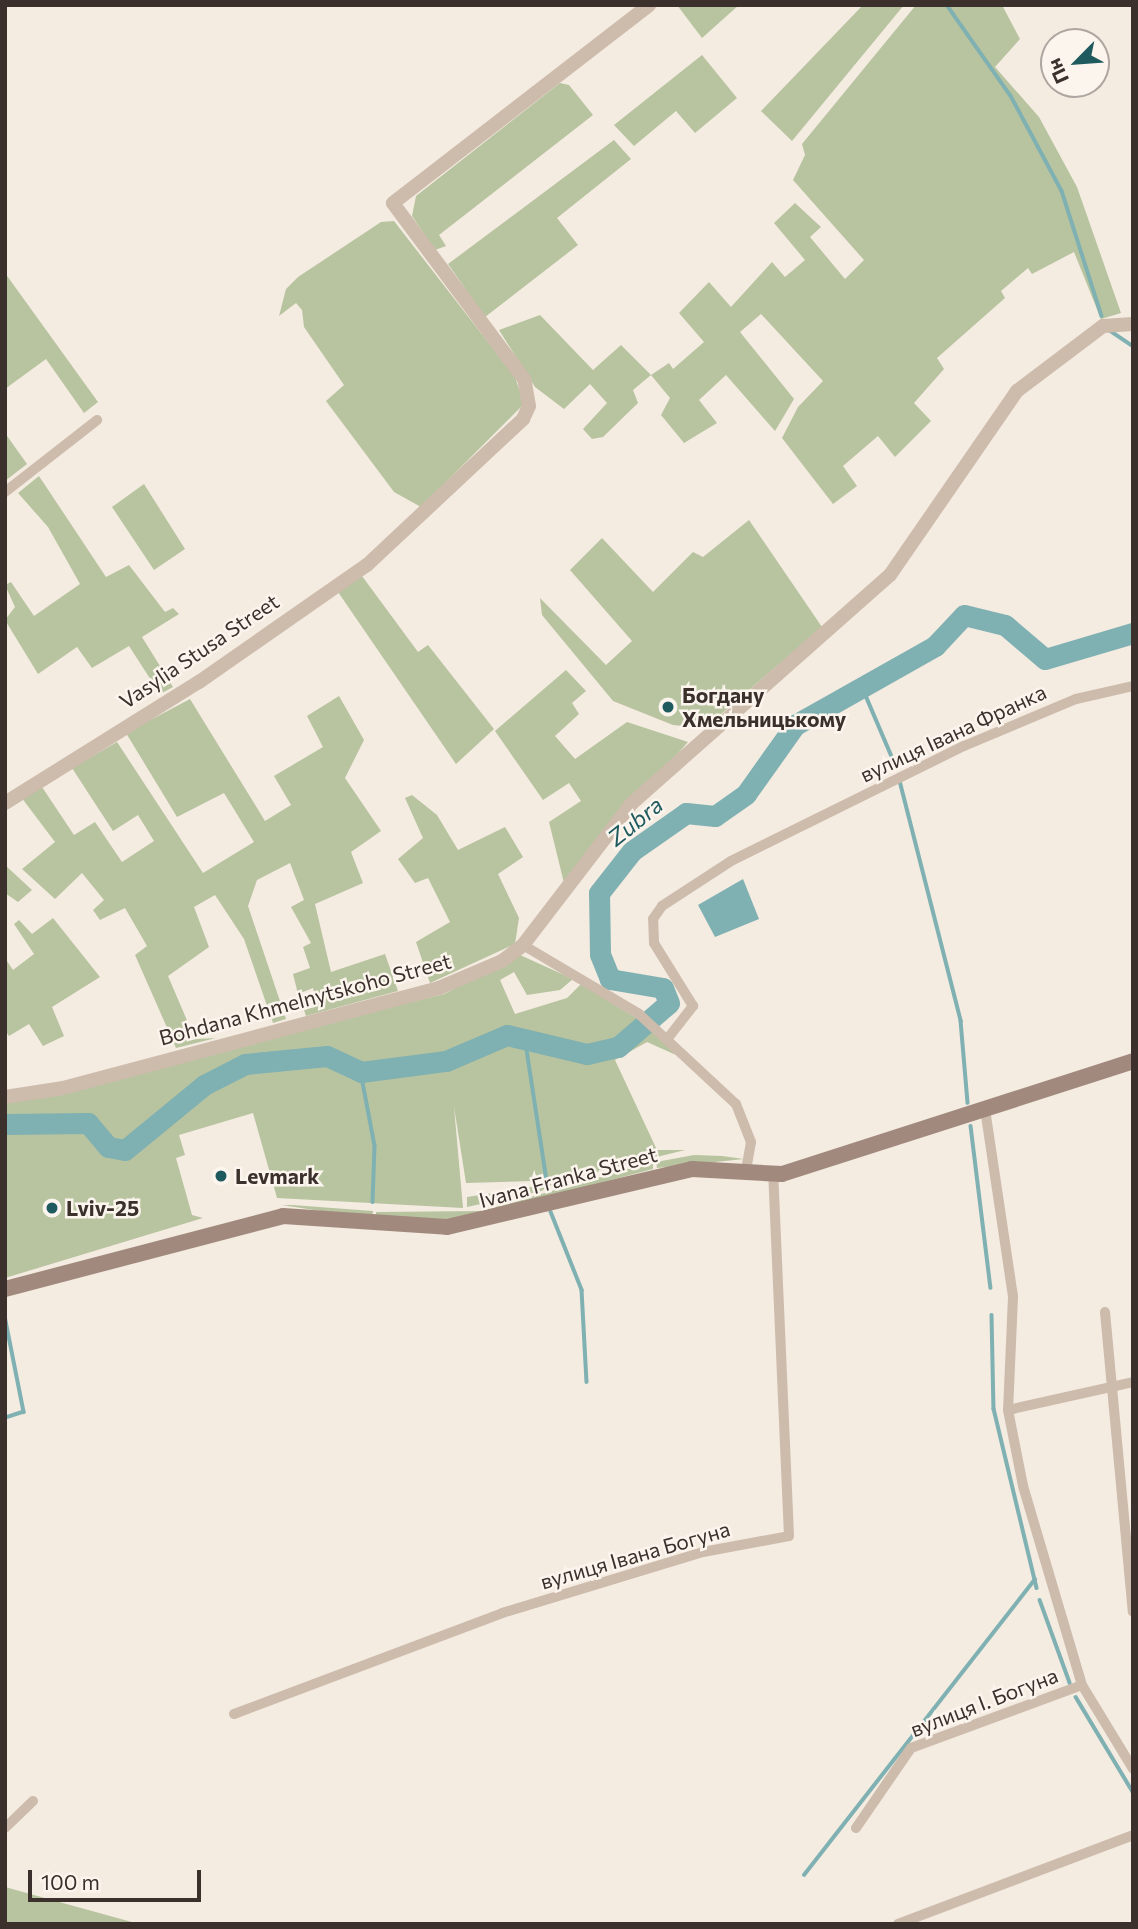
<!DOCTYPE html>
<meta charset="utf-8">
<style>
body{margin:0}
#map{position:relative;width:1138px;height:1929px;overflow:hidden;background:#f4ebe1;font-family:Commissioner,sans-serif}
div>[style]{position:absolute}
.green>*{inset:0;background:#b8c4a0}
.water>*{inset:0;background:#7fb0b2}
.stream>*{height:3.5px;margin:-1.75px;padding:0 1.75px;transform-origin:1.75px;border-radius:1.75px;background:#7fb0b2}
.river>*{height:21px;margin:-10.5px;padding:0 10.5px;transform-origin:10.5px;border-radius:10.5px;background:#7fb0b2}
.minor>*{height:10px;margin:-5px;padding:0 5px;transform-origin:5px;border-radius:5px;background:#cdbbac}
.tertiary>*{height:14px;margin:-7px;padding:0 7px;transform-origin:7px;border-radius:7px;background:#cdbbac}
.secondary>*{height:16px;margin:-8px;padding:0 8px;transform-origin:8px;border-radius:8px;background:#a18a7d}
.dots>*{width:19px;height:19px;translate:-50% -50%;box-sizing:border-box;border:4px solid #fbf5ee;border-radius:50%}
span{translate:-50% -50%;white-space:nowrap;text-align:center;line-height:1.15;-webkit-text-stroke:5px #fbf5ee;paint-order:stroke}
.street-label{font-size:21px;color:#3b302b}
.poi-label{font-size:21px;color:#3b302b;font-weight:700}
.left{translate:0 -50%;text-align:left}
.water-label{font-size:23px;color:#1f5a5e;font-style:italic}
.frame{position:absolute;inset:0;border:7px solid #3b302b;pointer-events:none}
.north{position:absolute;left:1040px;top:28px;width:70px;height:70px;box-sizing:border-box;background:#fbf5ee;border:2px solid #aea6a0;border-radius:50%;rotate:245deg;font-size:19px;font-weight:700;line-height:28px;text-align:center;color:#3b302b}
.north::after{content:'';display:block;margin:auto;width:24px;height:32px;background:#1f5a5e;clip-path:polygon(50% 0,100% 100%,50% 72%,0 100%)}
.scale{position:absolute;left:28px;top:1870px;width:173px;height:32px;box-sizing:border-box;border:4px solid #3b302b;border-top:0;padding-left:9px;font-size:21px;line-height:24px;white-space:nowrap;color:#3b302b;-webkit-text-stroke:5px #fbf5ee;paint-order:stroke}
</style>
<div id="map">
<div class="green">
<div style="clip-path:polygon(677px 5px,739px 5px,702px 38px)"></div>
<div style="clip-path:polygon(863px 5px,904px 5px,792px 141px,761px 111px)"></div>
<div style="clip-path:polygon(916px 5px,1002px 5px,1020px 39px,995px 67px,1039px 117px,1077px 187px,1121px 313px,1101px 319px,1074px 252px,1032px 274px,1028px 268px,1001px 291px,1005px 298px,937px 358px,944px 369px,914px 403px,931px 421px,895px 457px,878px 436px,843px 466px,857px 486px,833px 504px,782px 438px,798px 407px,823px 381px,761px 314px,740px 332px,794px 399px,775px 431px,726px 375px,699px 400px,717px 423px,684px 443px,661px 415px,670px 398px,651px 375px,633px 390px,638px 403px,603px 437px,592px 439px,583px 429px,607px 403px,590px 384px,564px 409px,535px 387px,499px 330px,540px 315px,593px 370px,621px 345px,651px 375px,669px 363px,673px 369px,704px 342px,679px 313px,709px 282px,731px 307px,772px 262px,785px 277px,805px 260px,774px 223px,795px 203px,821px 227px,810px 237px,845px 279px,864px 260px,793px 180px,805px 155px,802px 144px)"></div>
<div style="clip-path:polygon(702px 55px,737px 98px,695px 133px,676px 111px,634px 146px,614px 125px)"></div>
<div style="clip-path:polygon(560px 83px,569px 85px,593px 115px,439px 235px,446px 246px,435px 250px,412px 216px,416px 196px)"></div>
<div style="clip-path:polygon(614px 140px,631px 159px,557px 218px,578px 245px,485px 317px,448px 264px)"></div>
<div style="clip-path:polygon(394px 221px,515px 377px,524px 404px,421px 507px,394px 492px,326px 401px,344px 385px,304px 327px,302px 310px,296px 303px,279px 316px,286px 289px,298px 277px,381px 222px)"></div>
<div style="clip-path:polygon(5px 273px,98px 402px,84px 413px,46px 359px,5px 389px)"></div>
<div style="clip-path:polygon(5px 433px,27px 464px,5px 481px)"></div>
<div style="clip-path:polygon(39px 476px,106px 577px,129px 565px,165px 612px,173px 608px,179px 614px,142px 637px,173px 687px,160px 694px,129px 646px,92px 668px,77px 647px,38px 674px,5px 620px,15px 607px,5px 585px,11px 582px,34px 616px,80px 584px,48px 527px,18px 493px)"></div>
<div style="clip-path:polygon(144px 484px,185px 549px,154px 570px,112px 507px)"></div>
<div style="clip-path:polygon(749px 520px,822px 627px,705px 728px,673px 725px,613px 701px,542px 615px,540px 598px,606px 665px,632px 641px,570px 570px,602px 538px,653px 592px,693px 552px,703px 557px)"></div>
<div style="clip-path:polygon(362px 576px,418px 652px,428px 645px,494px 729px,456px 764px,338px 592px)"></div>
<div style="clip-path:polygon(566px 670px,586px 691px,572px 703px,579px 714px,555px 736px,575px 759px,627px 722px,688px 742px,564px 883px,549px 822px,581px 801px,569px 783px,543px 800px,495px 731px)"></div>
<div style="clip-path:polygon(339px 696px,364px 740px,345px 778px,381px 831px,351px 852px,363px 883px,315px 904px,331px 972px,385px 954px,398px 991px,306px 1016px,304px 1010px,318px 1005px,313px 988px,298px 994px,293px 974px,310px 968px,303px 947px,311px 943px,291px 907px,304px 900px,290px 863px,257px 880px,248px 906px,286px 1019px,273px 1023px,244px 939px,215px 895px,194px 907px,209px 947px,168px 976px,195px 1039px,216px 1038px,176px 1048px,135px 955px,147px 946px,125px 908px,100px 920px,93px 910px,104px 900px,82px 873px,55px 899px,22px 869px,55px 842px,21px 797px,40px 784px,74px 835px,95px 822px,122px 862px,154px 841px,138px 815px,113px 831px,72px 768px,117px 742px,203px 873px,254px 842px,224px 793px,177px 817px,126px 733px,190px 699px,265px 821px,291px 805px,274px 776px,323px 747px,307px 716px)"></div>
<div style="clip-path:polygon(412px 795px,437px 815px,458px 850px,505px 827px,523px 857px,498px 874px,519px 918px,515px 944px,430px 983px,416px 942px,450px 922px,428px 878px,415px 883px,398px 859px,423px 838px,405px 798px)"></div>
<div style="clip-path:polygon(5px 865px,32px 890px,18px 902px,5px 893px)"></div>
<div style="clip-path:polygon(53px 918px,100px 977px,52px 1007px,64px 1036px,43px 1046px,29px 1024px,9px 1036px,5px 1030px,5px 958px,13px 970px,34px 954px,14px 924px,19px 920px,32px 934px)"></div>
<div style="clip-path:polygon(520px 955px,573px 979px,560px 990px,527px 995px,514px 972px,500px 980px,515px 1014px,567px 998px,581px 984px,651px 1027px,676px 1055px,647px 1042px,615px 1060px,657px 1150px,685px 1150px,564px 1180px,466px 1183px,454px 1107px,463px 1208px,277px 1198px,253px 1113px,179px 1135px,185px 1155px,176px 1158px,192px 1215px,203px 1218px,5px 1278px,5px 1102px,444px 994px)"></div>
<div style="clip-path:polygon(694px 1155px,722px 1156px,744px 1159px,657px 1168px,656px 1162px)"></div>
<div style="clip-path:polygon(653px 1162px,653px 1169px,458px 1220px,376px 1220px,376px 1212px,482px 1211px)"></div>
<div style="clip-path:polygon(556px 1183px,541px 1191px,467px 1207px,467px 1197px)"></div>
<div style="clip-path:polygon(282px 1205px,292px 1205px,373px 1211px,372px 1219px)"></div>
<div style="clip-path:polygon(5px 1887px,139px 1924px,5px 1924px)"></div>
</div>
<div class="water">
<div style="clip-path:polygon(743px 879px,759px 919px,715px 937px,698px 905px)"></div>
</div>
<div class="stream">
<div style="left:947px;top:5px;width:111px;rotate:54.9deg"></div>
<div style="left:1011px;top:96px;width:108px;rotate:61.8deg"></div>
<div style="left:1062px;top:191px;width:131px;rotate:72.3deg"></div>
<div style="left:1109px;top:330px;width:29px;rotate:34deg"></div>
<div style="left:861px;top:684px;width:89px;rotate:66.9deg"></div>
<div style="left:900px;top:781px;width:248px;rotate:75.7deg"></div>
<div style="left:961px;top:1021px;width:82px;rotate:85.1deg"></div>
<div style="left:525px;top:1037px;width:145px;rotate:81.3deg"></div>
<div style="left:361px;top:1072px;width:75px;rotate:79.3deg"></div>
<div style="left:375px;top:1146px;width:56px;rotate:92deg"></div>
<div style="left:971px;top:1126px;width:163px;rotate:83deg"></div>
<div style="left:551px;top:1212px;width:84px;rotate:68.3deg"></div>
<div style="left:582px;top:1290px;width:92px;rotate:86.9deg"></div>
<div style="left:992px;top:1315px;width:94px;rotate:88.8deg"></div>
<div style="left:994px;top:1409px;width:184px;rotate:76.5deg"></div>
<div style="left:5px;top:1316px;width:98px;rotate:78.8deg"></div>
<div style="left:24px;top:1412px;width:20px;rotate:162deg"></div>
<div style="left:1040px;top:1600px;width:88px;rotate:70.1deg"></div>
<div style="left:1076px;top:1697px;width:111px;rotate:59deg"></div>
<div style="left:804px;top:1875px;width:375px;rotate:-52deg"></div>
</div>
<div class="river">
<div style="left:5px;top:1124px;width:83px;rotate:-0.7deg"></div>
<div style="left:88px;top:1123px;width:31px;rotate:50deg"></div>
<div style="left:108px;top:1147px;width:17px;rotate:10deg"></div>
<div style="left:125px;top:1150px;width:102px;rotate:-39.4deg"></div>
<div style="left:204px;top:1085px;width:46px;rotate:-27.1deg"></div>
<div style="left:245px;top:1064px;width:82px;rotate:-5.6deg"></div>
<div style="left:327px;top:1056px;width:38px;rotate:25deg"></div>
<div style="left:361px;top:1072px;width:86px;rotate:-7.4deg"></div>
<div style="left:446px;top:1061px;width:66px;rotate:-23.1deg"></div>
<div style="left:507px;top:1035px;width:82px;rotate:13.4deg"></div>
<div style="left:587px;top:1054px;width:32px;rotate:-13deg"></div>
<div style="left:618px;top:1047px;width:67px;rotate:-40.8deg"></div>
<div style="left:669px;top:1003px;width:16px;rotate:-112deg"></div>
<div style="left:663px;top:988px;width:54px;rotate:-170.4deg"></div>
<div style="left:610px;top:979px;width:27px;rotate:-112deg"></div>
<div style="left:600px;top:954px;width:61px;rotate:-90.9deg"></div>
<div style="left:599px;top:893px;width:53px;rotate:-51.8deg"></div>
<div style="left:632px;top:851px;width:66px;rotate:-35.1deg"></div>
<div style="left:686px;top:813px;width:29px;rotate:6deg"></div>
<div style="left:715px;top:816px;width:38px;rotate:-35deg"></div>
<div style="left:746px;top:794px;width:85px;rotate:-54.6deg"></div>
<div style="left:795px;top:725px;width:161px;rotate:-29.4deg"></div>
<div style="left:935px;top:646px;width:42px;rotate:-46.9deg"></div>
<div style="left:964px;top:615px;width:42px;rotate:13.7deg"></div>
<div style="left:1005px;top:625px;width:52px;rotate:40.4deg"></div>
<div style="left:1045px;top:659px;width:92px;rotate:-16.5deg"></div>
</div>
<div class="minor">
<div style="left:5px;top:492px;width:117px;rotate:-38deg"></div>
<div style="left:523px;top:945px;width:135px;rotate:30.7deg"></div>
<div style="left:639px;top:1014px;width:132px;rotate:42.9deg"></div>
<div style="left:736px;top:1104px;width:41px;rotate:68.5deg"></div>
<div style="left:751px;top:1142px;width:29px;rotate:100deg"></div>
<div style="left:668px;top:1038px;width:41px;rotate:-52deg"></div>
<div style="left:693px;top:1006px;width:74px;rotate:-121.8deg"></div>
<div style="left:654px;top:943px;width:24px;rotate:-92deg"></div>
<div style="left:653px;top:919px;width:16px;rotate:-55deg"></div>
<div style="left:662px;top:906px;width:82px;rotate:-33.1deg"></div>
<div style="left:731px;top:861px;width:260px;rotate:-26.3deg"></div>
<div style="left:964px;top:746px;width:121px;rotate:-22.8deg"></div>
<div style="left:1076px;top:699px;width:58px;rotate:-12.8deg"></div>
<div style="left:985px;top:1109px;width:190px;rotate:81.5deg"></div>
<div style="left:1013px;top:1297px;width:113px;rotate:92.5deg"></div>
<div style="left:1008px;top:1410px;width:77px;rotate:78.8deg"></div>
<div style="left:1023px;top:1486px;width:208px;rotate:73.5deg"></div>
<div style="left:1082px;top:1685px;width:98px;rotate:58.7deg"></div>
<div style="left:1105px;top:1312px;width:301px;rotate:84.7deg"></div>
<div style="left:1008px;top:1410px;width:128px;rotate:-12.6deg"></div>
<div style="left:234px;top:1714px;width:286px;rotate:-20.6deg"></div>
<div style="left:502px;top:1613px;width:210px;rotate:-16.9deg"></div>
<div style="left:703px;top:1552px;width:87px;rotate:-10.5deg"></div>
<div style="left:789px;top:1536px;width:361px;rotate:-92.5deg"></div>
<div style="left:5px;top:1828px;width:39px;rotate:-44deg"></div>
<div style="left:856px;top:1828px;width:97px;rotate:-55.5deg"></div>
<div style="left:911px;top:1748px;width:182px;rotate:-20.2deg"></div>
<div style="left:898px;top:1924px;width:251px;rotate:-20.7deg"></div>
</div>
<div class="tertiary">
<div style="left:5px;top:803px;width:229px;rotate:-32deg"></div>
<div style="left:199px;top:682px;width:205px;rotate:-34.9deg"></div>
<div style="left:367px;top:565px;width:214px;rotate:-43.1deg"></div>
<div style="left:523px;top:419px;width:14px;rotate:-65deg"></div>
<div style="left:529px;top:406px;width:27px;rotate:-100deg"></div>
<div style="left:524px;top:379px;width:219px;rotate:-126.7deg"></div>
<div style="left:393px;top:203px;width:324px;rotate:-37.7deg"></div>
<div style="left:5px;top:1097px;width:59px;rotate:-8.8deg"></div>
<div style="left:63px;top:1088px;width:389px;rotate:-14.9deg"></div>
<div style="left:439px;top:988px;width:69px;rotate:-23.2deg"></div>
<div style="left:502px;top:961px;width:26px;rotate:-37deg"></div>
<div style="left:523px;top:945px;width:178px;rotate:-52.5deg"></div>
<div style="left:631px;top:804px;width:346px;rotate:-41.5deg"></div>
<div style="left:890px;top:575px;width:224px;rotate:-55.4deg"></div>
<div style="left:1017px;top:391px;width:108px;rotate:-37.1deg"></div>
<div style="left:1103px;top:326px;width:30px;rotate:-4deg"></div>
</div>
<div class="secondary">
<div style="left:5px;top:1289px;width:287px;rotate:-14.7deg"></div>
<div style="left:283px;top:1216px;width:164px;rotate:3.8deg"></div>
<div style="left:447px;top:1227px;width:252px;rotate:-13.3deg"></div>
<div style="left:692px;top:1169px;width:90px;rotate:3.2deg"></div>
<div style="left:782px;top:1174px;width:369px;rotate:-17.8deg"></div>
</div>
<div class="dots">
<div style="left:668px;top:707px;background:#1f5a5e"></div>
<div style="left:221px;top:1176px;background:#1f5a5e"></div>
<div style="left:52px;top:1208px;background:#1f5a5e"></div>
</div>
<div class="street-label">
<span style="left:199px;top:651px;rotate:-34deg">Vasylia Stusa Street</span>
<span style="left:953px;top:733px;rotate:-25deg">вулиця Івана Франка</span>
<span style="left:305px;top:999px;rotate:-15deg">Bohdana Khmelnytskoho Street</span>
<span style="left:568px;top:1177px;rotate:-15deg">Ivana Franka Street</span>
<span style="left:635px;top:1555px;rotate:-16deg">вулиця Івана Богуна</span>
<span style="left:984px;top:1702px;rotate:-21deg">вулиця І. Богуна</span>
</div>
<div class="poi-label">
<span class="left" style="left:682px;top:707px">Богдану<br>Хмельницькому</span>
<span class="left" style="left:235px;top:1176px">Levmark</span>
<span class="left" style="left:66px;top:1208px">Lviv-25</span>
</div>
<div class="water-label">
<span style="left:635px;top:821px;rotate:-39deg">Zubra</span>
</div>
<div class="frame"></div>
<div class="north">Пн</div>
<div class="scale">100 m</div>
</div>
